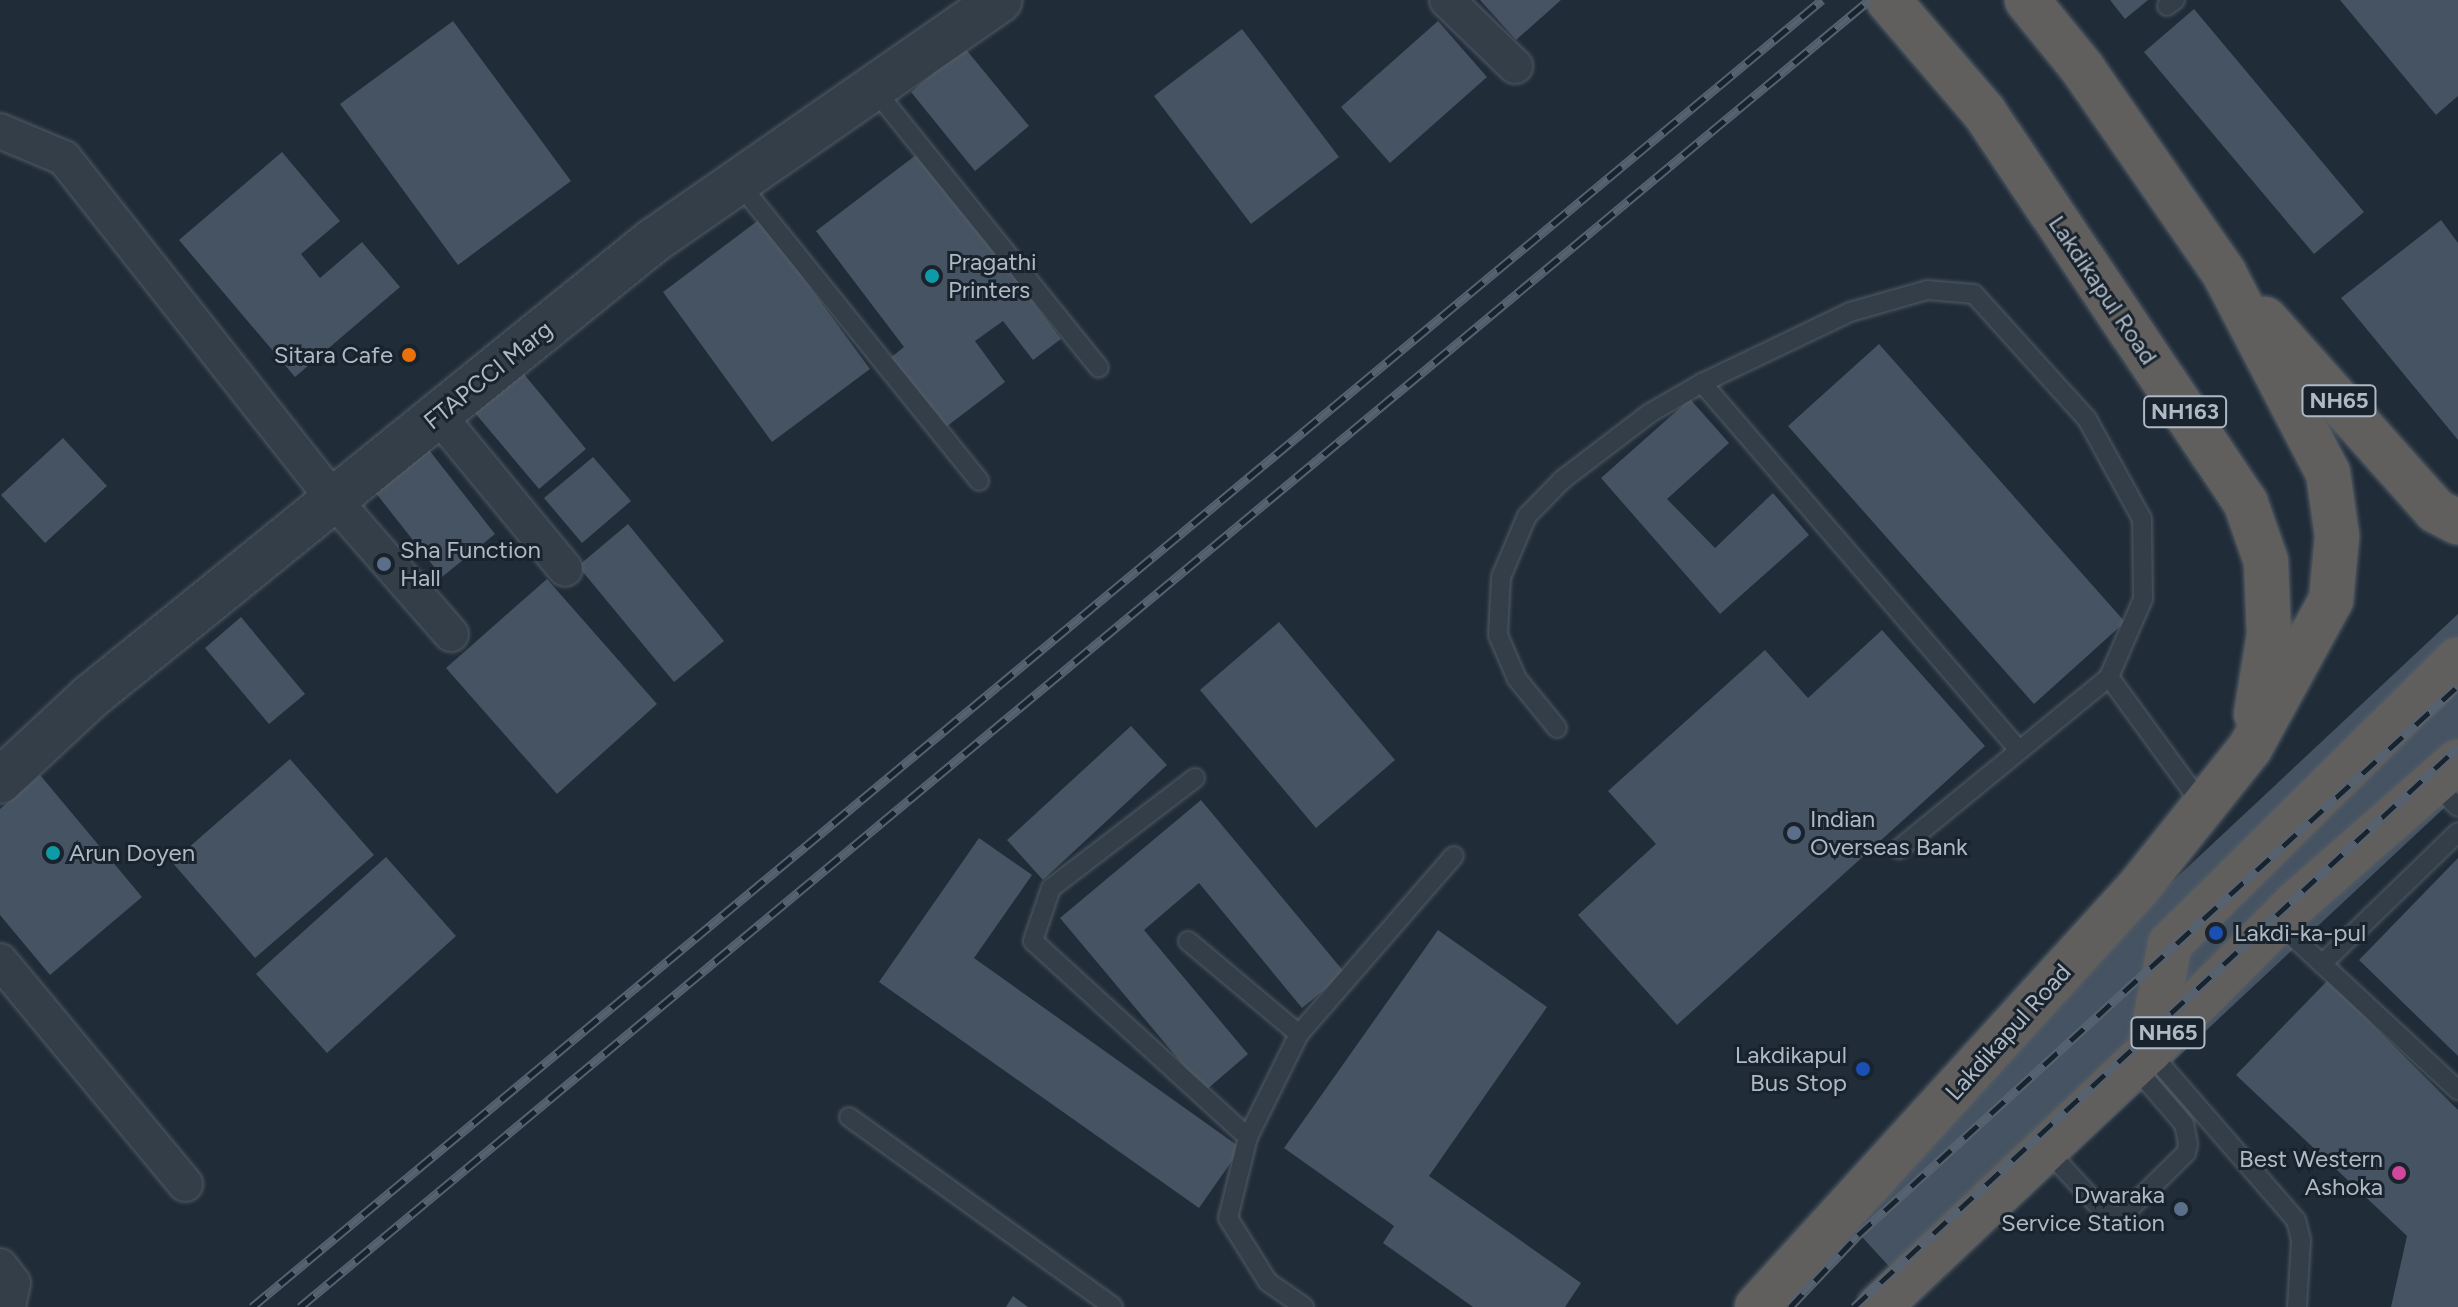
<!DOCTYPE html>
<style>
body{margin:0}
#map{position:relative;width:2458px;height:1307px;overflow:hidden;background:#202c38;font-family:Figtree,sans-serif}
div>[style]{position:absolute}
.building>*{inset:0;background:#465362}
.roads{filter:drop-shadow(0 0 2px #515c66) drop-shadow(0 0 2px #515c66)}
.service>*{height:18px;margin:-9px;padding:0 9px;transform-origin:9px;border-radius:9px;background:#343e49}
.minor>*{height:34px;margin:-17px;padding:0 17px;transform-origin:17px;border-radius:17px;background:#343e49}
.tertiary>*{height:44px;margin:-22px;padding:0 22px;transform-origin:22px;border-radius:22px;background:#343e49}
.trunk>*{height:44px;margin:-22px;padding:0 22px;transform-origin:22px;border-radius:22px;background:#605f5d}
.rail>*{height:9px;margin-top:-4.5px;transform-origin:0;background:repeating-linear-gradient(90deg,#19232d 0 18px,#566270 0 36px);box-sizing:border-box;border-block:2px solid #566270}
.dots>*{width:22px;height:22px;translate:-50% -50%;box-sizing:border-box;border:4px solid #19232d;border-radius:50%}
span{translate:-50% -50%;white-space:nowrap;text-align:center;line-height:1.15;-webkit-text-stroke:6px #19232d;paint-order:stroke}
.shield-label span{padding:2px 6px;background:#19232d;border:2px solid;border-radius:6px;-webkit-text-stroke-width:0}
.shield-label{font-size:22px;color:#aeb9c5;font-weight:700}
.poi-label{font-size:24px;color:#aeb9c5}
.left{translate:0 -50%;text-align:left}
.right{translate:-100% -50%;text-align:right}
.street-label{font-size:24px;color:#aeb9c5}
</style>
<div id="map">
<div class="building">
<div style="clip-path:polygon(1480px 0,1561px 0,1516px 40px)"></div>
<div style="clip-path:polygon(2110px 0,2148px 0,2125px 19px)"></div>
<div style="clip-path:polygon(2340px 0,2458px 0,2458px 96px,2436px 115px)"></div>
<div style="clip-path:polygon(2194px 9px,2364px 212px,2314px 254px,2144px 52px)"></div>
<div style="clip-path:polygon(453px 21px,571px 181px,458px 265px,340px 104px)"></div>
<div style="clip-path:polygon(1438px 21px,1487px 77px,1390px 163px,1341px 107px)"></div>
<div style="clip-path:polygon(1242px 29px,1339px 157px,1251px 224px,1154px 96px)"></div>
<div style="clip-path:polygon(964px 47px,1029px 126px,975px 171px,911px 92px)"></div>
<div style="clip-path:polygon(282px 152px,340px 221px,301px 254px,320px 278px,362px 242px,400px 287px,295px 377px,179px 240px)"></div>
<div style="clip-path:polygon(920px 152px,1061px 339px,1033px 360px,1003px 321px,975px 341px,1005px 382px,942px 430px,889px 359px,904px 347px,816px 231px)"></div>
<div style="clip-path:polygon(760px 219px,870px 369px,772px 442px,663px 292px)"></div>
<div style="clip-path:polygon(2441px 220px,2458px 243px,2458px 440px,2341px 298px)"></div>
<div style="clip-path:polygon(1879px 344px,2125px 622px,2034px 704px,1788px 426px)"></div>
<div style="clip-path:polygon(523px 373px,586px 449px,539px 489px,475px 413px)"></div>
<div style="clip-path:polygon(1690px 399px,1729px 443px,1667px 499px,1715px 548px,1773px 493px,1809px 535px,1720px 614px,1601px 478px)"></div>
<div style="clip-path:polygon(63px 438px,107px 486px,45px 543px,1px 495px)"></div>
<div style="clip-path:polygon(429px 450px,495px 534px,442px 577px,375px 492px)"></div>
<div style="clip-path:polygon(593px 457px,631px 501px,582px 543px,544px 498px)"></div>
<div style="clip-path:polygon(628px 524px,724px 641px,674px 682px,578px 566px)"></div>
<div style="clip-path:polygon(547px 579px,657px 704px,557px 794px,446px 668px)"></div>
<div style="clip-path:polygon(2458px 614px,2458px 795px,1919px 1299px,1830px 1202px)"></div>
<div style="clip-path:polygon(241px 617px,305px 694px,269px 724px,205px 648px)"></div>
<div style="clip-path:polygon(1279px 622px,1395px 760px,1316px 828px,1200px 690px)"></div>
<div style="clip-path:polygon(1882px 630px,1985px 746px,1677px 1025px,1578px 915px,1656px 844px,1608px 791px,1765px 650px,1808px 698px)"></div>
<div style="clip-path:polygon(1131px 726px,1167px 765px,1043px 880px,1007px 840px)"></div>
<div style="clip-path:polygon(290px 759px,374px 855px,255px 958px,172px 862px)"></div>
<div style="clip-path:polygon(40px 775px,142px 897px,50px 975px,0 915px,0 809px)"></div>
<div style="clip-path:polygon(1201px 800px,1345px 973px,1302px 1008px,1199px 883px,1144px 930px,1248px 1054px,1205px 1091px,1060px 918px)"></div>
<div style="clip-path:polygon(979px 838px,1032px 875px,974px 958px,1241px 1148px,1199px 1208px,879px 982px)"></div>
<div style="clip-path:polygon(386px 857px,456px 936px,327px 1053px,256px 974px)"></div>
<div style="clip-path:polygon(2458px 858px,2458px 1056px,2359px 960px)"></div>
<div style="clip-path:polygon(1438px 930px,1547px 1007px,1429px 1176px,1581px 1283px,1565px 1307px,1473px 1307px,1383px 1243px,1394px 1226px,1284px 1148px)"></div>
<div style="clip-path:polygon(2328px 980px,2458px 1110px,2458px 1307px,2391px 1307px,2407px 1236px,2236px 1075px)"></div>
<div style="clip-path:polygon(1013px 1296px,1028px 1307px,1006px 1307px)"></div>
</div>
<div class="roads">
<div class="service">
<div style="left:2167px;top:6px;width:10px;rotate:-37deg"></div>
<div style="left:874px;top:89px;width:358px;rotate:51.1deg"></div>
<div style="left:738px;top:182px;width:384px;rotate:51.1deg"></div>
<div style="left:1702px;top:383px;width:482px;rotate:49.2deg"></div>
<div style="left:1557px;top:728px;width:63px;rotate:-129.2deg"></div>
<div style="left:1517px;top:679px;width:48px;rotate:-113.4deg"></div>
<div style="left:1498px;top:635px;width:58px;rotate:-87deg"></div>
<div style="left:1501px;top:577px;width:66px;rotate:-66.9deg"></div>
<div style="left:1527px;top:516px;width:50px;rotate:-45.8deg"></div>
<div style="left:1562px;top:480px;width:111px;rotate:-37.3deg"></div>
<div style="left:1650px;top:413px;width:60px;rotate:-30deg"></div>
<div style="left:1702px;top:383px;width:164px;rotate:-25.6deg"></div>
<div style="left:1850px;top:312px;width:80px;rotate:-15.9deg"></div>
<div style="left:1927px;top:290px;width:47px;rotate:4.9deg"></div>
<div style="left:1974px;top:294px;width:169px;rotate:47.9deg"></div>
<div style="left:2087px;top:419px;width:114px;rotate:61.2deg"></div>
<div style="left:2142px;top:519px;width:80px;rotate:89.3deg"></div>
<div style="left:2143px;top:599px;width:85px;rotate:113.6deg"></div>
<div style="left:2109px;top:677px;width:160px;rotate:53.9deg"></div>
<div style="left:1195px;top:778px;width:181px;rotate:142.6deg"></div>
<div style="left:1051px;top:888px;width:56px;rotate:108.8deg"></div>
<div style="left:1033px;top:941px;width:291px;rotate:42.4deg"></div>
<div style="left:2433px;top:782px;width:35px;rotate:45deg"></div>
<div style="left:1899px;top:849px;width:271px;rotate:-39.3deg"></div>
<div style="left:2277px;top:922px;width:247px;rotate:42.9deg"></div>
<div style="left:1188px;top:941px;width:145px;rotate:40deg"></div>
<div style="left:2323px;top:963px;width:188px;rotate:-44.1deg"></div>
<div style="left:2149px;top:1051px;width:224px;rotate:49deg"></div>
<div style="left:2296px;top:1220px;width:21px;rotate:76deg"></div>
<div style="left:2301px;top:1240px;width:67px;rotate:93.4deg"></div>
<div style="left:849px;top:1117px;width:325px;rotate:35.7deg"></div>
<div style="left:2046px;top:1149px;width:88px;rotate:47.3deg"></div>
<div style="left:2106px;top:1214px;width:15px;rotate:11deg"></div>
<div style="left:2121px;top:1217px;width:91px;rotate:-44.6deg"></div>
<div style="left:2186px;top:1153px;width:9px;rotate:-77deg"></div>
<div style="left:2188px;top:1144px;width:20px;rotate:-101deg"></div>
<div style="left:2184px;top:1124px;width:77px;rotate:-130.8deg"></div>
<div style="left:1304px;top:1307px;width:44px;rotate:-145.2deg"></div>
<div style="left:1268px;top:1282px;width:75px;rotate:-122deg"></div>
<div style="left:1228px;top:1218px;width:83px;rotate:-76.1deg"></div>
<div style="left:1248px;top:1137px;width:115px;rotate:-63.7deg"></div>
<div style="left:1299px;top:1034px;width:236px;rotate:-49deg"></div>
</div>
<div class="minor">
<div style="left:1447px;top:0;width:95px;rotate:44.1deg"></div>
<div style="left:0;top:131px;width:69px;rotate:22.9deg"></div>
<div style="left:64px;top:158px;width:436px;rotate:51.7deg"></div>
<div style="left:334px;top:500px;width:178px;rotate:48.9deg"></div>
<div style="left:439px;top:416px;width:198px;rotate:50.5deg"></div>
<div style="left:0;top:961px;width:290px;rotate:50.3deg"></div>
<div style="left:0;top:1266px;width:21px;rotate:53deg"></div>
<div style="left:13px;top:1283px;width:25px;rotate:102deg"></div>
</div>
<div class="tertiary">
<div style="left:0;top:781px;width:123px;rotate:-43deg"></div>
<div style="left:90px;top:697px;width:725px;rotate:-39.01deg"></div>
<div style="left:653px;top:241px;width:422px;rotate:-34.8deg"></div>
</div>
<div class="trunk">
<div style="left:1888px;top:0;width:148px;rotate:49.4deg"></div>
<div style="left:1984px;top:112px;width:471px;rotate:56.2deg"></div>
<div style="left:2246px;top:504px;width:60px;rotate:70.7deg"></div>
<div style="left:2266px;top:561px;width:74px;rotate:87.7deg"></div>
<div style="left:2269px;top:635px;width:80px;rotate:99.3deg"></div>
<div style="left:2265px;top:319px;width:257px;rotate:48.3deg"></div>
<div style="left:2436px;top:511px;width:25px;rotate:27deg"></div>
<div style="left:2149px;top:1051px;width:109px;rotate:-78.9deg"></div>
<div style="left:2170px;top:944px;width:405px;rotate:-44.7deg"></div>
<div style="left:1757px;top:1307px;width:568px;rotate:-47.71deg"></div>
<div style="left:2139px;top:887px;width:178px;rotate:-51.4deg"></div>
<div style="left:2250px;top:748px;width:169px;rotate:-61.3deg"></div>
<div style="left:2331px;top:600px;width:64px;rotate:-84.6deg"></div>
<div style="left:2337px;top:536px;width:64px;rotate:-98.1deg"></div>
<div style="left:2328px;top:473px;width:225px;rotate:-117.5deg"></div>
<div style="left:2224px;top:273px;width:248px;rotate:-124.7deg"></div>
<div style="left:2083px;top:69px;width:89px;rotate:-129.1deg"></div>
<div style="left:1879px;top:1307px;width:372px;rotate:-43.5deg"></div>
<div style="left:2149px;top:1051px;width:209px;rotate:-45.2deg"></div>
<div style="left:2296px;top:903px;width:215px;rotate:-41.2deg"></div>
</div>
</div>
<div class="rail">
<div style="left:252px;top:1307px;width:2043px;rotate:-39.78deg"></div>
<div style="left:300px;top:1307px;width:2042px;rotate:-39.79deg"></div>
<div style="left:1790px;top:1307px;width:99px;rotate:-46.6deg"></div>
<div style="left:1858px;top:1235px;width:813px;rotate:-42.46deg"></div>
<div style="left:1854px;top:1307px;width:824px;rotate:-42.84deg"></div>
</div>
<div class="dots">
<div style="left:932px;top:276px;background:#0f9aa8"></div>
<div style="left:409px;top:355px;background:#e8710a"></div>
<div style="left:384px;top:564px;background:#5c6f8a"></div>
<div style="left:1794px;top:833px;background:#5c6f8a"></div>
<div style="left:53px;top:853px;background:#0f9aa8"></div>
<div style="left:2216px;top:933px;background:#1a4fb4"></div>
<div style="left:1863px;top:1069px;background:#1a4fb4"></div>
<div style="left:2399px;top:1173px;background:#d1479c"></div>
<div style="left:2181px;top:1209px;background:#5c6f8a"></div>
</div>
<div class="shield-label">
<span style="left:2339px;top:401px">NH65</span>
<span style="left:2185px;top:412px">NH163</span>
<span style="left:2168px;top:1033px">NH65</span>
</div>
<div class="poi-label">
<span class="left" style="left:948px;top:276px">Pragathi<br>Printers</span>
<span class="right" style="left:393px;top:355px">Sitara Cafe</span>
<span class="left" style="left:400px;top:564px">Sha Function<br>Hall</span>
<span class="left" style="left:1810px;top:833px">Indian<br>Overseas Bank</span>
<span class="left" style="left:69px;top:853px">Arun Doyen</span>
<span class="left" style="left:2234px;top:933px">Lakdi-ka-pul</span>
<span class="right" style="left:1847px;top:1069px">Lakdikapul<br>Bus Stop</span>
<span class="right" style="left:2383px;top:1173px">Best Western<br>Ashoka</span>
<span class="right" style="left:2165px;top:1209px">Dwaraka<br>Service Station</span>
</div>
<div class="street-label">
<span style="left:2103px;top:290px;rotate:56deg">Lakdikapul Road</span>
<span style="left:488px;top:375px;rotate:-39deg">FTAPCCI Marg</span>
<span style="left:2008px;top:1032px;rotate:-48deg">Lakdikapul Road</span>
</div>
</div>
